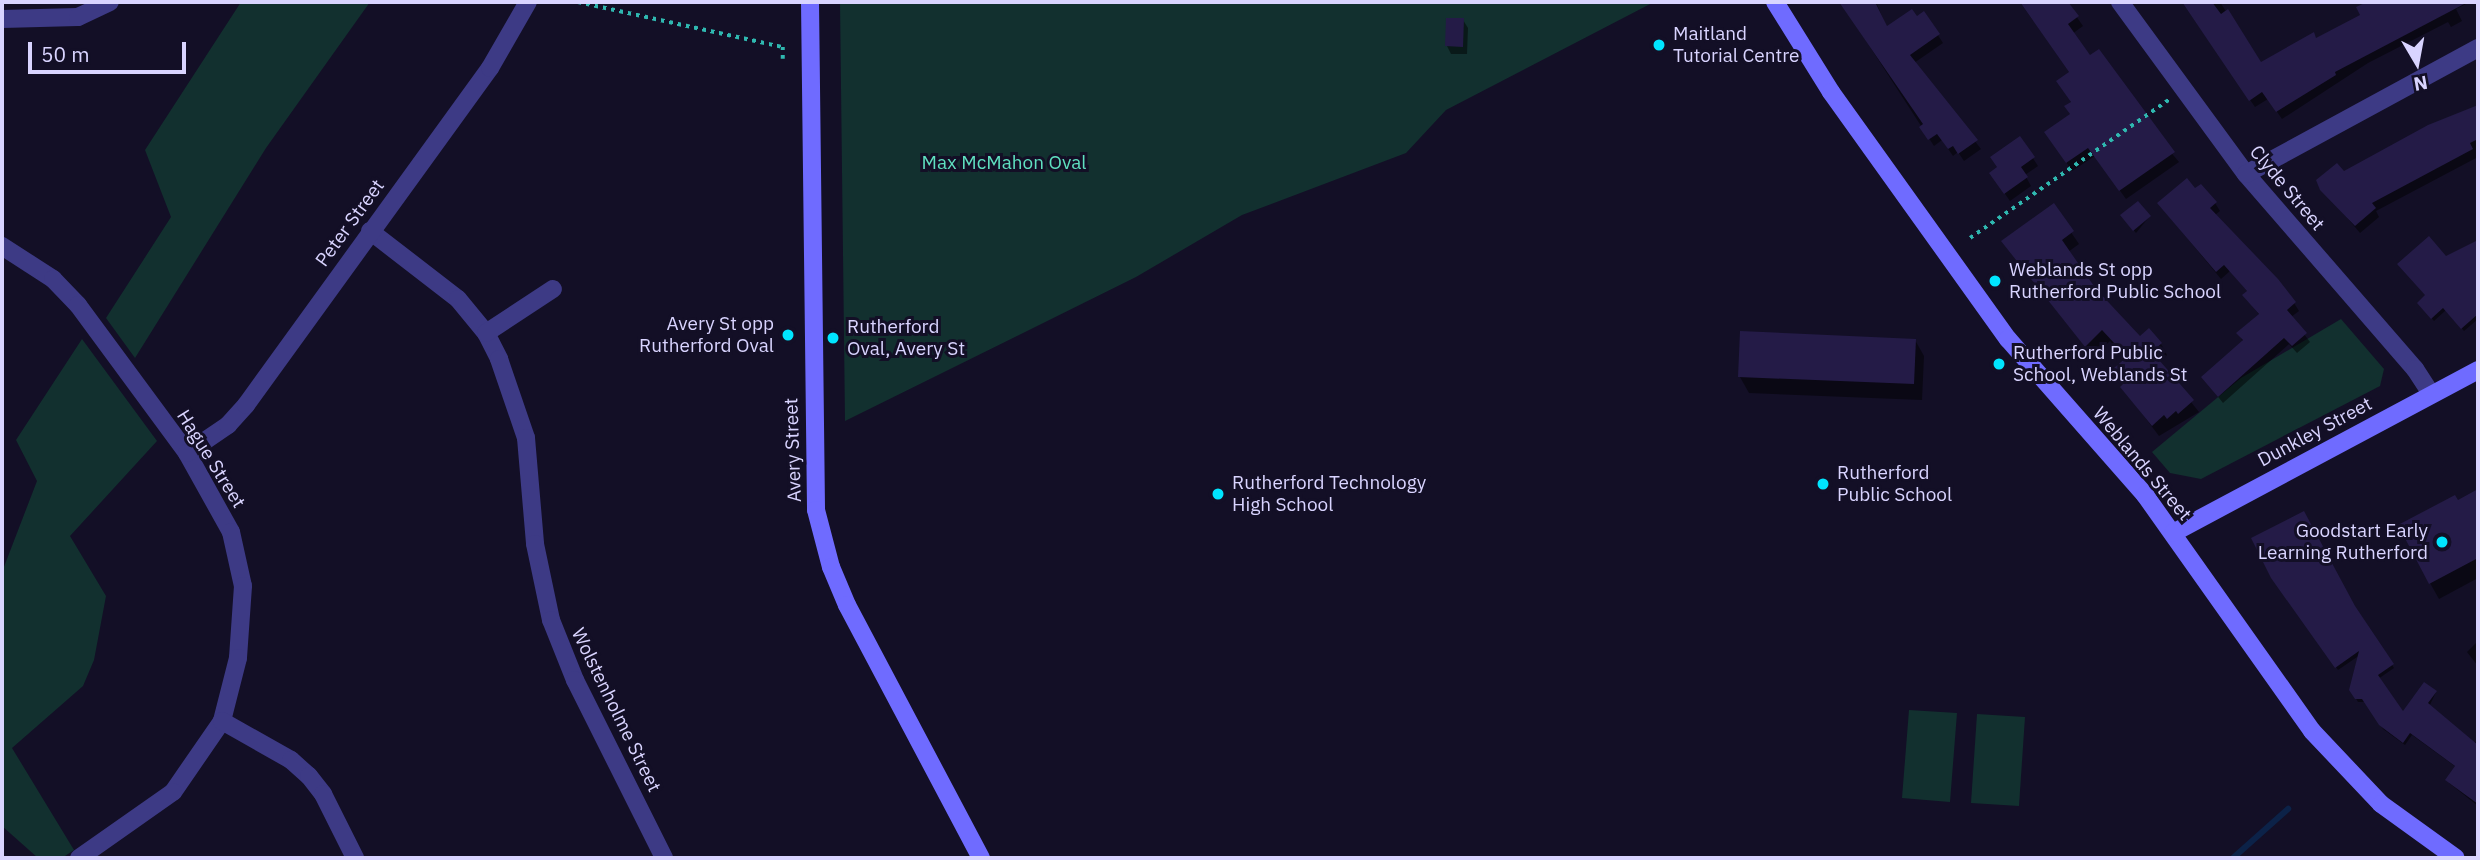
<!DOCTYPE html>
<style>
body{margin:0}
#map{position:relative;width:2480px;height:860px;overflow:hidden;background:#130f26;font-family:"IBM Plex Sans",sans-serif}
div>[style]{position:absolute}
.green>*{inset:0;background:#12302f}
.shadow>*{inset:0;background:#0007}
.stream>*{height:6px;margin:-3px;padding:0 3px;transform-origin:3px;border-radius:3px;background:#0c2248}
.building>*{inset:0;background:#241b47}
.path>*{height:3.5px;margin-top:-1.75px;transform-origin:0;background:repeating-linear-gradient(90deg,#2fb8b0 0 3.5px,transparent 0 8.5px)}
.street>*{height:18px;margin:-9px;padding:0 9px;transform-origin:9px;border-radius:9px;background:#3d3a85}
.secondary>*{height:18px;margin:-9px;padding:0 9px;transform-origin:9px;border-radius:9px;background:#6f6bff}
.dots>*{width:19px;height:19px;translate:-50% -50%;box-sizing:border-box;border:4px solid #130f26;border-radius:50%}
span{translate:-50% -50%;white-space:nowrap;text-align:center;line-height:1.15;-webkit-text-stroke:6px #130f26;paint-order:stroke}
.poi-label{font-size:19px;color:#d9d4ff}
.left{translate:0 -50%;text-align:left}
.right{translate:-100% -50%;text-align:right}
.park-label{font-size:19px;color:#5fe0c0}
.street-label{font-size:19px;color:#d9d4ff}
.frame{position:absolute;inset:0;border:4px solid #d9d4ff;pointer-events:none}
.north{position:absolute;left:2382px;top:28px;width:70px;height:70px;-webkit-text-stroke:5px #130f26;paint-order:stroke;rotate:170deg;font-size:19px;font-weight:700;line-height:28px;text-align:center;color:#d9d4ff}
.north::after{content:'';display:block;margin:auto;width:24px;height:32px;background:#d9d4ff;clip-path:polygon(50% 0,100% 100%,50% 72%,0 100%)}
.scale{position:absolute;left:28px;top:42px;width:158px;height:32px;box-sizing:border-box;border:4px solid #d9d4ff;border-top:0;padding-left:9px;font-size:21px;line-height:24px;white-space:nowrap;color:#d9d4ff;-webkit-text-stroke:5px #130f26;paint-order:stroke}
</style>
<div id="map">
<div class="green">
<div style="clip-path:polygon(241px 2px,370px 2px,266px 148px,135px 358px,106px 318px,171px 217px,145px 150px)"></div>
<div style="clip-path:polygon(840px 2px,1654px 2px,1446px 110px,1406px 153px,1242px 215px,1136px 277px,845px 421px)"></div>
<div style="clip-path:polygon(2341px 319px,2384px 369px,2380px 386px,2201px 479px,2170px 473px,2152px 452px,2241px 378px)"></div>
<div style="clip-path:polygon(82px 339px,157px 441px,70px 536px,106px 596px,94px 660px,83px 686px,12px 748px,74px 850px,62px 858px,38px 858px,2px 826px,2px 572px,37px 481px,16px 440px)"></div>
<div style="clip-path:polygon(1909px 710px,1957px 713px,1950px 802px,1902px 798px)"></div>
<div style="clip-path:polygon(1977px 714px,2025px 717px,2019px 806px,1971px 803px)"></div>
</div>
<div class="shadow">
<div style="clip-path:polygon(1841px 2px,1876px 2px,1887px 28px,1924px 14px,1943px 43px,1914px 63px,1981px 149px,1964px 161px,1958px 152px,1953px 156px,1942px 140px,1934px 146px)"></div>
<div style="clip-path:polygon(2020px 2px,2056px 2px,2063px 10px,2069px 6px,2083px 26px,2072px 34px,2179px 162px,2126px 199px,2095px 156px,2072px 171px,2052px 141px,2071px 115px,2070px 73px)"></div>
<div style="clip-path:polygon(2182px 2px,2220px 2px,2260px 65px,2363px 16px,2359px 8px,2370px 2px,2470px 2px,2456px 9px,2462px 21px,2451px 27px,2448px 22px,2368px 63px,2282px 119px,2268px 99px,2255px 107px)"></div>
<div style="clip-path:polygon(1463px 20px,1468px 28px,1467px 54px,1451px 54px,1447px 46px)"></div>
<div style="clip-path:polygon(2478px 106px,2478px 157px,2376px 211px,2379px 217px,2360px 233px,2323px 189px,2343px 173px)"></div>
<div style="clip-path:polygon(2020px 138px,2038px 166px,2025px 175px,2031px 186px,2010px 201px,1996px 181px,1999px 168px)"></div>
<div style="clip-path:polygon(2195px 190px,2215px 203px,2220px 211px,2215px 215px,2294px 303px,2299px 311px,2291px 317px,2310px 342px,2297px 353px,2289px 344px,2223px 403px,2203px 378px,2243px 342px,2239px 334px,2260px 316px,2245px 296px,2248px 292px,2230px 271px,2221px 279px,2159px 204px)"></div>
<div style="clip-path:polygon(2053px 206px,2079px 244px,2068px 252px,2094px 290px,2140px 339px,2161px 344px,2167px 355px,2159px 362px,2199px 412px,2159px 436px,2122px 387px,2127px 383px,2117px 368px,2127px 359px,2110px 341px,2093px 357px,2003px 242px)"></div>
<div style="clip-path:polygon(2149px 217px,2136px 233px,2124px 218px)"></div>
<div style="clip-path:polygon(2478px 242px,2478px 319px,2464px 331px,2446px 310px,2434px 321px,2421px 306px,2446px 258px)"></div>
<div style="clip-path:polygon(1915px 340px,1924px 356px,1922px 400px,1749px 393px,1740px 377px)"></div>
<div style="clip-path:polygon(2478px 491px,2478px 578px,2439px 599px,2430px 583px,2457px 502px)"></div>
<div style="clip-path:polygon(2275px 581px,2355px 609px,2394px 668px,2378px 679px,2403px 714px,2436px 692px,2429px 707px,2474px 744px,2478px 739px,2478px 806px,2449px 783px,2456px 767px,2412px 735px,2405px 745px,2383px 729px,2365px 702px,2358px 702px,2351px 690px,2360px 655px,2338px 670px)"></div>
<div style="clip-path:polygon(2478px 641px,2478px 666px,2467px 652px)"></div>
</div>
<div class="stream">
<div style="left:2233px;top:858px;width:74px;rotate:-41.7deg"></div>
</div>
<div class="building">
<div style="clip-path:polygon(1839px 2px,1875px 2px,1887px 26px,1912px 9px,1917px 16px,1924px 11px,1940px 34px,1910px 55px,1978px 140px,1958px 154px,1953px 146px,1948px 149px,1937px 134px,1928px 140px,1919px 127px,1923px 124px)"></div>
<div style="clip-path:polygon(2020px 2px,2068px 2px,2079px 16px,2068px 24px,2090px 55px,2099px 49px,2175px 152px,2119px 191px,2088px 148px,2066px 163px,2044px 132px,2070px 114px,2064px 106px,2071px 102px,2056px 81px,2069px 72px)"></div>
<div style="clip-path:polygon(2182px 2px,2212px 2px,2221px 14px,2228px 9px,2261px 62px,2314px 32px,2316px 38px,2360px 15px,2356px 7px,2367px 2px,2468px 2px,2335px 72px,2336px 75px,2276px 112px,2262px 92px,2249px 101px)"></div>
<div style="clip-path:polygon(1446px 18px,1464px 18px,1463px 47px,1445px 46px)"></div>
<div style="clip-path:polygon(2478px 105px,2478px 139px,2470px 143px,2473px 149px,2372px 203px,2376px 208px,2355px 226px,2320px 190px,2316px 180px,2337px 163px,2344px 171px,2428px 125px)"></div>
<div style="clip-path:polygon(2020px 136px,2035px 157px,2021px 167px,2028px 177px,2004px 194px,1989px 173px,1997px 167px,1990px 157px)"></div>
<div style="clip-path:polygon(2187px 178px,2195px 188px,2201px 184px,2217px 202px,2210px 208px,2278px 279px,2296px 302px,2287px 310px,2307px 333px,2292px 346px,2284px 338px,2218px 397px,2201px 377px,2243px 340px,2236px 333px,2259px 314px,2242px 295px,2247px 291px,2224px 265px,2216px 272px,2157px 203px)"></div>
<div style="clip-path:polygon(2138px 201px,2151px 216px,2133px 231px,2120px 215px)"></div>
<div style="clip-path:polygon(2054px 203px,2074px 231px,2062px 240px,2096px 289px,2140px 336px,2149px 328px,2162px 343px,2152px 352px,2194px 400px,2178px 414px,2176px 411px,2167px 419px,2164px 415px,2152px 426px,2120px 387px,2126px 381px,2114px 368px,2127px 357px,2102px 330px,2085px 347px,2001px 241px)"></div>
<div style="clip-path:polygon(2429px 236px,2446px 256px,2478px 240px,2478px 314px,2461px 329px,2443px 308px,2431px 319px,2417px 303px,2425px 295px,2397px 264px)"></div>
<div style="clip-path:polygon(1740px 331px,1916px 339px,1914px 384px,1738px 377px)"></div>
<div style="clip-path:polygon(2478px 489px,2478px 558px,2429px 584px,2398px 525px,2455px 495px,2458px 500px)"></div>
<div style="clip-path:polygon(2304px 511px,2355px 606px,2394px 664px,2378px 675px,2403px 711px,2424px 682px,2437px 691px,2428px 703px,2478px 745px,2478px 804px,2445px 780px,2455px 766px,2410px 733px,2403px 743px,2379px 725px,2362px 699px,2355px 699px,2349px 690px,2359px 651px,2335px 668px,2271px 578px,2251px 538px)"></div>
</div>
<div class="path">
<div style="left:578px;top:2px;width:210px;rotate:12.4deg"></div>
<div style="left:783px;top:47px;width:12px;rotate:90deg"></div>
<div style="left:1970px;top:238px;width:244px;rotate:-34.8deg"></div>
</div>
<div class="street">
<div style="left:2120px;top:2px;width:213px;rotate:53.8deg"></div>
<div style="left:2246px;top:174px;width:258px;rotate:49.1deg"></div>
<div style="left:2415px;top:369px;width:30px;rotate:57deg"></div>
<div style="left:2px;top:19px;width:76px;rotate:-1.5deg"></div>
<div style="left:78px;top:17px;width:35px;rotate:-25deg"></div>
<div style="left:2246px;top:174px;width:264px;rotate:-28.5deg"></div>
<div style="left:370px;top:231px;width:111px;rotate:37.7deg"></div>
<div style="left:458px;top:299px;width:44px;rotate:50.5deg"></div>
<div style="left:486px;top:333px;width:29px;rotate:63deg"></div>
<div style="left:499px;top:359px;width:83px;rotate:71.1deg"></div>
<div style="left:526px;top:438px;width:106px;rotate:85.1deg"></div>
<div style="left:535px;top:544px;width:78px;rotate:78.1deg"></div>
<div style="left:551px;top:620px;width:65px;rotate:68.2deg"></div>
<div style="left:575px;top:680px;width:199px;rotate:63.4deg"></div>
<div style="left:2px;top:246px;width:61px;rotate:32.9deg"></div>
<div style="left:53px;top:279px;width:36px;rotate:46deg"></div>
<div style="left:78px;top:305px;width:184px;rotate:53.6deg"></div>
<div style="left:187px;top:453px;width:90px;rotate:60.9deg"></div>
<div style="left:231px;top:532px;width:55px;rotate:77.5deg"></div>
<div style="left:243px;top:586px;width:72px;rotate:94deg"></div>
<div style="left:238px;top:658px;width:65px;rotate:104.3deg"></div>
<div style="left:222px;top:721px;width:86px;rotate:124.6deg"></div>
<div style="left:173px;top:792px;width:115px;rotate:144.9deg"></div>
<div style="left:486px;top:333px;width:80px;rotate:-33.3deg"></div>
<div style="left:187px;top:453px;width:50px;rotate:-34.3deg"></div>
<div style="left:228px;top:425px;width:27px;rotate:-48deg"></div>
<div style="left:246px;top:405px;width:416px;rotate:-54.1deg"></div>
<div style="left:490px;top:68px;width:76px;rotate:-60.1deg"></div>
<div style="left:222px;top:721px;width:79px;rotate:29.5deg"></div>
<div style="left:291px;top:760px;width:24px;rotate:42deg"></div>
<div style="left:309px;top:776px;width:23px;rotate:52deg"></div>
<div style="left:323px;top:794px;width:72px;rotate:63.4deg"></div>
</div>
<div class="secondary">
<div style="left:810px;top:2px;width:508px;rotate:89.32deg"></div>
<div style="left:816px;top:510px;width:59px;rotate:75.3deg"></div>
<div style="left:831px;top:567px;width:41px;rotate:67.2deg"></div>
<div style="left:847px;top:605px;width:286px;rotate:62.1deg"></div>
<div style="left:1775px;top:2px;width:106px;rotate:58.1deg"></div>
<div style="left:1831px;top:92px;width:304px;rotate:54.4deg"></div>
<div style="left:2008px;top:339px;width:208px;rotate:48.7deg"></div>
<div style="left:2145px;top:495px;width:289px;rotate:54.7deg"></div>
<div style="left:2312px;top:731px;width:100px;rotate:46.6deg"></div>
<div style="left:2381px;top:804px;width:92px;rotate:35.8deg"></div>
<div style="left:2173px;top:533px;width:346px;rotate:-28.1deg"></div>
</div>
<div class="dots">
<div style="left:1659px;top:45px;background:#00e5ff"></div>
<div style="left:1995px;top:281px;background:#00e5ff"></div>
<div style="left:788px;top:335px;background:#00e5ff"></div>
<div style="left:833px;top:338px;background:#00e5ff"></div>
<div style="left:1999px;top:364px;background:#00e5ff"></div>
<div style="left:1823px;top:484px;background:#00e5ff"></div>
<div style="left:1218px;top:494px;background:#00e5ff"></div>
<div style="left:2442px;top:542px;background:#00e5ff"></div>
</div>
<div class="poi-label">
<span class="left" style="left:1673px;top:45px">Maitland<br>Tutorial Centre</span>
<span class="left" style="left:2009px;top:281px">Weblands St opp<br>Rutherford Public School</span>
<span class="right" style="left:774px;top:335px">Avery St opp<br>Rutherford Oval</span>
<span class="left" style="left:847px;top:338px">Rutherford<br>Oval, Avery St</span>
<span class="left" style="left:2013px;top:364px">Rutherford Public<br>School, Weblands St</span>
<span class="left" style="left:1837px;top:484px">Rutherford<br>Public School</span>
<span class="left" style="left:1232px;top:494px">Rutherford Technology<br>High School</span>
<span class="right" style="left:2428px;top:542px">Goodstart Early<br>Learning Rutherford</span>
</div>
<div class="park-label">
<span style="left:1004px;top:163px">Max McMahon Oval</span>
</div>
<div class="street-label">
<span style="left:2287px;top:188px;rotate:50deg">Clyde Street</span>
<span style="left:350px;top:223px;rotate:-54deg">Peter Street</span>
<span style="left:2315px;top:432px;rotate:-28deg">Dunkley Street</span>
<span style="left:793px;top:450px;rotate:-92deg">Avery Street</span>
<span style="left:211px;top:459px;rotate:58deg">Hague Street</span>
<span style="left:2142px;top:464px;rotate:50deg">Weblands Street</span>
<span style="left:616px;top:710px;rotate:64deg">Wolstenholme Street</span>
</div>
<div class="frame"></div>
<div class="north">N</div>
<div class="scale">50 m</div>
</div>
